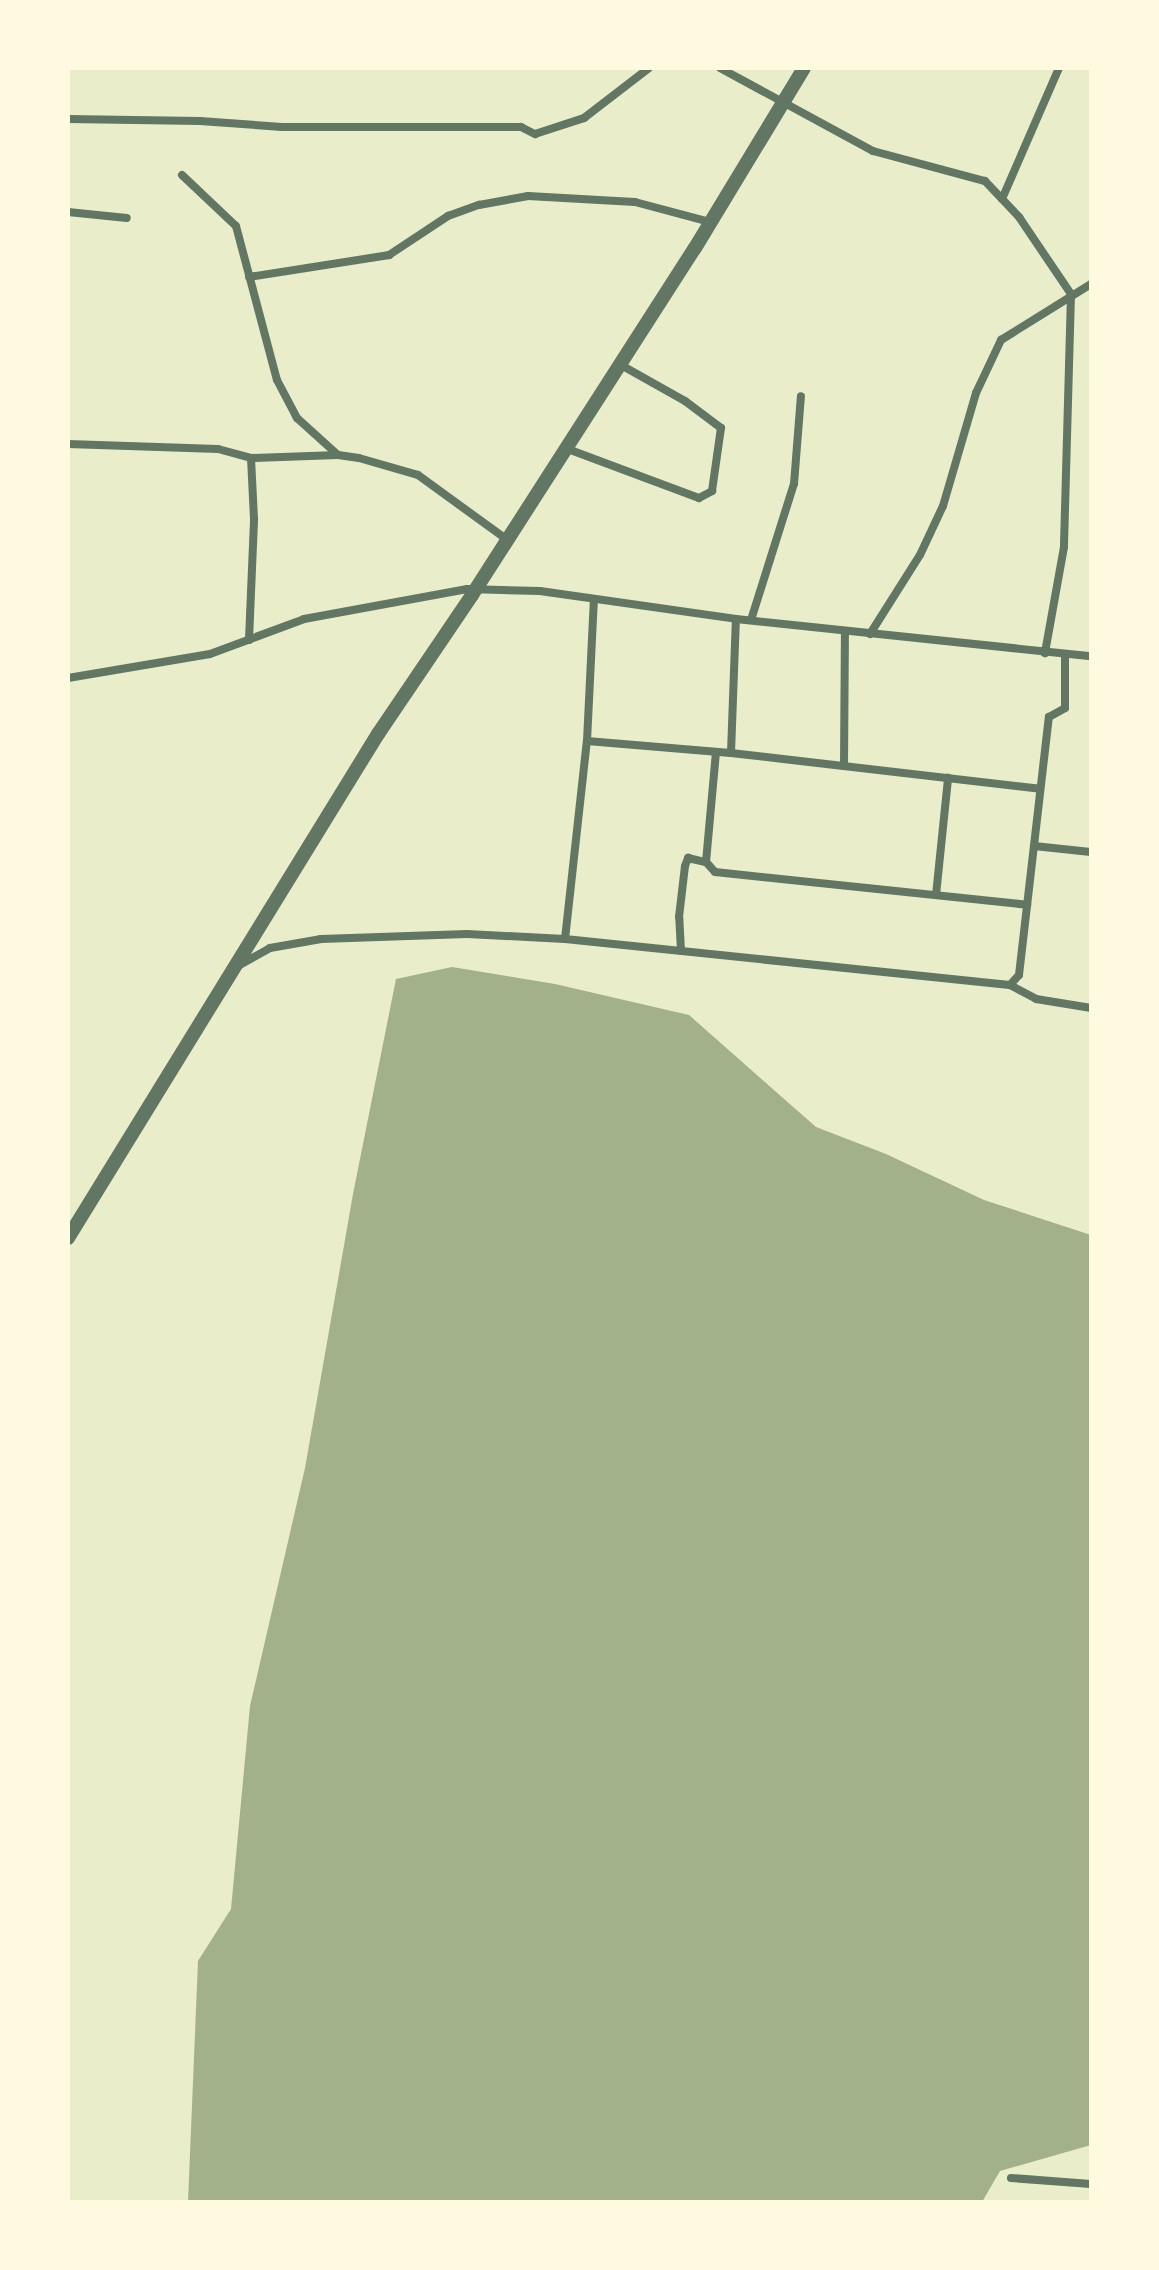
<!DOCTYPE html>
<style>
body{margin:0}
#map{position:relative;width:1159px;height:2270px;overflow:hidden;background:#e9edc9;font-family:Inter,sans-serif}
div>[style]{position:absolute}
.water>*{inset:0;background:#a3b18a}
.minor>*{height:8px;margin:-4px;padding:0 4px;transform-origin:4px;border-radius:4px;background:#617663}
.tertiary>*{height:14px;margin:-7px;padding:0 7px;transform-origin:7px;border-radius:7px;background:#617663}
span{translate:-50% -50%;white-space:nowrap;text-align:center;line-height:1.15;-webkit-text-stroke:8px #fefae0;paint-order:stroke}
.frame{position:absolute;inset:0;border:70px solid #fefae0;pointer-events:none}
</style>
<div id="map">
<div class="water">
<div style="clip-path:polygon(452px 967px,555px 984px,689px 1015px,816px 1127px,886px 1154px,984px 1200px,1091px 1235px,1091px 2145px,1000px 2171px,982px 2202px,188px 2202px,198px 1961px,231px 1909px,250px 1706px,305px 1468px,353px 1194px,396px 979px)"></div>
</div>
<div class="minor">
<div style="left:720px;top:68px;width:174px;rotate:28.5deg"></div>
<div style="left:873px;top:151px;width:116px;rotate:15deg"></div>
<div style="left:985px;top:181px;width:50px;rotate:46.6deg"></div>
<div style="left:1019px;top:217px;width:93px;rotate:56deg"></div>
<div style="left:1071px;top:294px;width:253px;rotate:91.6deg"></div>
<div style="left:1064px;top:547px;width:108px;rotate:100.2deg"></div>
<div style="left:68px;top:119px;width:132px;rotate:0.9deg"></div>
<div style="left:200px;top:121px;width:82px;rotate:4.2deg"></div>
<div style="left:282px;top:127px;width:239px"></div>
<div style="left:521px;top:127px;width:16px;rotate:27deg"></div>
<div style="left:535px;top:134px;width:52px;rotate:-18.1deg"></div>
<div style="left:584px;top:118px;width:82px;rotate:-37.6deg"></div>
<div style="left:182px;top:175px;width:74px;rotate:43.4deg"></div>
<div style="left:236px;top:226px;width:159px;rotate:75.1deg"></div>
<div style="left:277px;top:380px;width:43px;rotate:62.2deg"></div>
<div style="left:297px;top:418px;width:55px;rotate:42.1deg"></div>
<div style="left:1002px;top:199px;width:143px;rotate:-66.5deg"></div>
<div style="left:68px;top:212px;width:59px;rotate:5.8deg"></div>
<div style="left:249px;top:277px;width:142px;rotate:-8.9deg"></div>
<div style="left:389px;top:255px;width:71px;rotate:-33.5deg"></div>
<div style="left:448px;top:216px;width:33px;rotate:-20deg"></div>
<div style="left:479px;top:205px;width:50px;rotate:-10.4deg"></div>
<div style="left:528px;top:196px;width:107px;rotate:3.2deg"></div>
<div style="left:635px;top:202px;width:78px;rotate:14.9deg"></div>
<div style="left:68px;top:444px;width:150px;rotate:1.9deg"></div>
<div style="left:218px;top:449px;width:34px;rotate:15deg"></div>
<div style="left:251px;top:458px;width:87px;rotate:-2deg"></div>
<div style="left:338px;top:455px;width:21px;rotate:8deg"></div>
<div style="left:359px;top:458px;width:61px;rotate:16.1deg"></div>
<div style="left:418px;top:475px;width:109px;rotate:36deg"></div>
<div style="left:565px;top:448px;width:143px;rotate:20.5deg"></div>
<div style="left:699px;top:498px;width:15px;rotate:-28deg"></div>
<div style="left:712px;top:491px;width:64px;rotate:-81.9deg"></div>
<div style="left:721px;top:428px;width:45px;rotate:-143.1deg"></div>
<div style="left:685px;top:401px;width:76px;rotate:-150.7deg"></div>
<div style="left:751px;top:620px;width:143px;rotate:-72.5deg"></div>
<div style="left:794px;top:484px;width:88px;rotate:-85.5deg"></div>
<div style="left:870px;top:634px;width:93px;rotate:-57.7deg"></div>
<div style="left:920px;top:555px;width:54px;rotate:-64.9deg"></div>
<div style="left:943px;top:506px;width:118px;rotate:-73.7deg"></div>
<div style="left:976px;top:393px;width:59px;rotate:-64.7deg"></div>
<div style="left:1001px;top:340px;width:106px;rotate:-31.9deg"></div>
<div style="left:249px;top:640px;width:121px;rotate:-87.6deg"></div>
<div style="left:254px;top:519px;width:61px;rotate:-92.8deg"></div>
<div style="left:68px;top:678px;width:144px;rotate:-9.6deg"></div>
<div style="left:210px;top:654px;width:100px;rotate:-20.4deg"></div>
<div style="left:304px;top:619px;width:166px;rotate:-10.4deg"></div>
<div style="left:467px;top:589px;width:73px;rotate:1.6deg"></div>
<div style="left:540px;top:591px;width:198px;rotate:8.1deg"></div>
<div style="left:736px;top:619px;width:357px;rotate:6deg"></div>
<div style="left:587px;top:741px;width:144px;rotate:4.8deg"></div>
<div style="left:731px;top:753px;width:311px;rotate:6.6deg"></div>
<div style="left:716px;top:752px;width:110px;rotate:95.2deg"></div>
<div style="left:706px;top:862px;width:13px;rotate:48deg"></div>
<div style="left:715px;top:872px;width:314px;rotate:6deg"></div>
<div style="left:731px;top:753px;width:134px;rotate:-87.9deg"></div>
<div style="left:844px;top:766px;width:135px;rotate:-89.6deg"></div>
<div style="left:1034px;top:846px;width:57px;rotate:6deg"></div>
<div style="left:936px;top:895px;width:118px;rotate:-84.1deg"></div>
<div style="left:565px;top:939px;width:199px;rotate:-83.7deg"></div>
<div style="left:587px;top:741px;width:142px;rotate:-87.2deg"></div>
<div style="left:681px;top:951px;width:34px;rotate:-93deg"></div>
<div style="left:679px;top:917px;width:51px;rotate:-83.3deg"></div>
<div style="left:685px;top:866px;width:9px;rotate:-69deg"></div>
<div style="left:688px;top:858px;width:18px;rotate:13deg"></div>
<div style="left:236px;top:967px;width:39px;rotate:-29deg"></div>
<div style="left:270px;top:948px;width:52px;rotate:-10deg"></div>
<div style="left:321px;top:939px;width:146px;rotate:-2deg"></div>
<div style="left:467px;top:934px;width:98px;rotate:2.9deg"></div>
<div style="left:565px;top:939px;width:447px;rotate:5.9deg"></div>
<div style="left:1010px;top:985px;width:30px;rotate:28deg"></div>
<div style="left:1036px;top:999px;width:56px;rotate:9.3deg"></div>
<div style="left:1010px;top:985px;width:13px;rotate:-48deg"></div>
<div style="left:1019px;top:975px;width:260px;rotate:-83.4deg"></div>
<div style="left:1049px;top:717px;width:18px;rotate:-29deg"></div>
<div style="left:1065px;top:708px;width:54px;rotate:-90deg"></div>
<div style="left:1011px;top:2178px;width:80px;rotate:4.3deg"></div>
</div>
<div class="tertiary">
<div style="left:68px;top:1238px;width:592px;rotate:-58.41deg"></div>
<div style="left:378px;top:734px;width:168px;rotate:-55.9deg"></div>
<div style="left:472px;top:595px;width:412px;rotate:-57.3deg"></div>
<div style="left:695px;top:248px;width:210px;rotate:-58.8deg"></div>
</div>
<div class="frame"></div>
</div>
